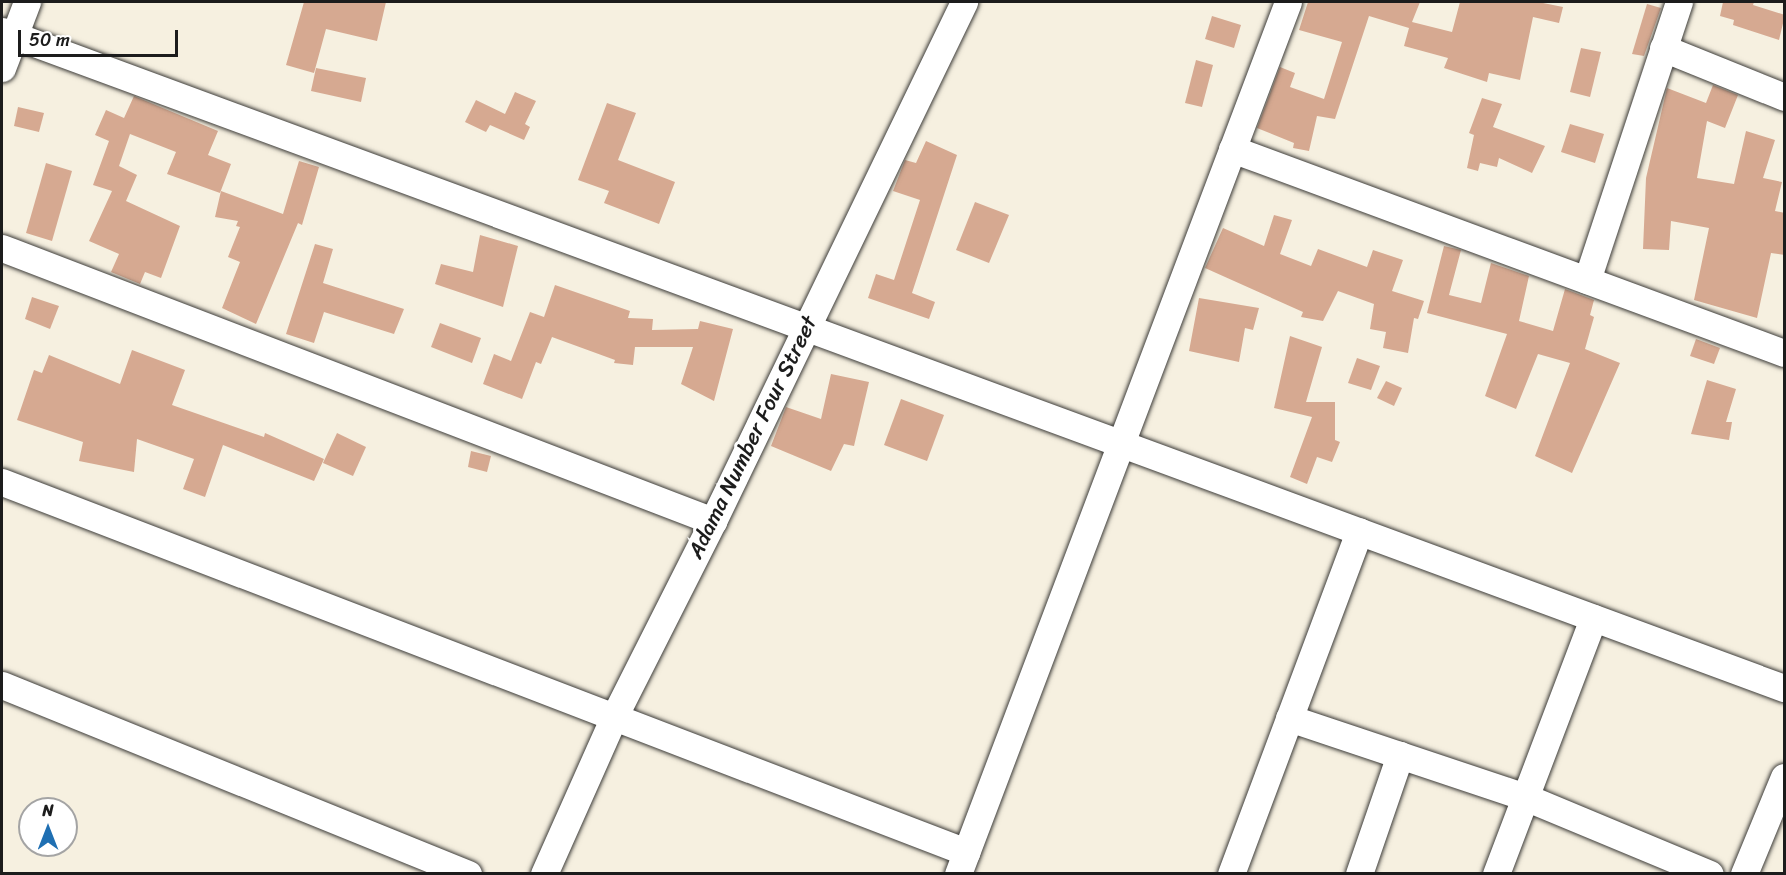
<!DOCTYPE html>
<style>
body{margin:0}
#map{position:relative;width:1786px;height:875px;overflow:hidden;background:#f6f0e0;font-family:Sriracha,sans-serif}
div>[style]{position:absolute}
.building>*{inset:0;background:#d6a991}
.roads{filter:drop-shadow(0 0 2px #3d3c39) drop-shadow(0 0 2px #3d3c39)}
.minor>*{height:27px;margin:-13.5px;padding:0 13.5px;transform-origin:13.5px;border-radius:13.5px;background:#fff}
span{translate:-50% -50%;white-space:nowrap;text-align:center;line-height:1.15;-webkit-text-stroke:6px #fff;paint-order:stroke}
.street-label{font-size:22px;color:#1c1c1c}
.frame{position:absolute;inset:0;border:3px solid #1c1c1c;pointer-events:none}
.north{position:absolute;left:18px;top:797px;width:60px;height:60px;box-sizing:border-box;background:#fff;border:2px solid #a4a4a4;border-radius:50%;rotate:0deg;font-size:16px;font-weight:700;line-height:24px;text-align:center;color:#1c1c1c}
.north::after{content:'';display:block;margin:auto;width:21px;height:27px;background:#1f6fb2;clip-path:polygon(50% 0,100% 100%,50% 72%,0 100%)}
.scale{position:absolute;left:18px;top:30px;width:160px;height:27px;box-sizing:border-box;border:3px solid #1c1c1c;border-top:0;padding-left:8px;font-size:18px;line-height:21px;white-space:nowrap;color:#1c1c1c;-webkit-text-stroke:4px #fff;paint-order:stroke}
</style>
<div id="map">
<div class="building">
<div style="clip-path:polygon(304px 2px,386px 2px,377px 41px,326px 29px,314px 73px,286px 65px)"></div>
<div style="clip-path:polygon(1308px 2px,1420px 2px,1412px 22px,1452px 32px,1460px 2px,1538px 2px,1563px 7px,1559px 23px,1533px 17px,1520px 80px,1489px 73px,1487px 82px,1444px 68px,1448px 58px,1404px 46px,1409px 28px,1369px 16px,1335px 119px,1317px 116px,1309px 151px,1293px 148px,1294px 143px,1257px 128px,1280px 67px,1295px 73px,1290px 87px,1324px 99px,1342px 42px,1299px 30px)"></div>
<div style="clip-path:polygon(1723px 2px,1754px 2px,1753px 5px,1785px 15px,1779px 40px,1733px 25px,1734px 20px,1720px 16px)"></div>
<div style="clip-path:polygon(1647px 4px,1661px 8px,1644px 56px,1632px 54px)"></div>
<div style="clip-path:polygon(1212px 16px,1241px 25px,1234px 48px,1205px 39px)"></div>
<div style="clip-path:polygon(1581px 48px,1601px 52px,1590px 97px,1570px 92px)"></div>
<div style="clip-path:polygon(1196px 60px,1213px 65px,1202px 107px,1185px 103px)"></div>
<div style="clip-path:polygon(316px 68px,366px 78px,361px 102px,311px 91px)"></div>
<div style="clip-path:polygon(1713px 85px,1738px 95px,1725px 128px,1707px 121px,1697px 178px,1734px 184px,1746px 131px,1775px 140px,1763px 178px,1782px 182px,1775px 211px,1785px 213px,1785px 255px,1771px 253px,1757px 318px,1694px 300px,1709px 228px,1671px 221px,1669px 250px,1643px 249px,1646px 178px,1667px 88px,1706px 103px)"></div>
<div style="clip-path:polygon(515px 92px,536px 101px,525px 124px,530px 127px,524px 140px,490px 125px,486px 132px,465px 122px,476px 100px,505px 114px)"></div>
<div style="clip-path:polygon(134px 96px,218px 131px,208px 155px,231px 164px,220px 193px,167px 174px,176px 152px,130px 134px,119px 166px,137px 175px,126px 201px,180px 226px,161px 278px,145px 272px,140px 284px,111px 272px,119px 254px,89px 241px,112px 191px,93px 185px,109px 141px,95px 135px,106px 110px,124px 118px)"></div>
<div style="clip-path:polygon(1482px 98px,1502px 104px,1493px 127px,1545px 146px,1532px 173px,1499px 158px,1497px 167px,1480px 163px,1478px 171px,1467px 168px,1474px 135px,1469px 133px)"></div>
<div style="clip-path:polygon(607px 103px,636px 113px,618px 160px,675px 182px,659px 224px,604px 203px,609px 191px,578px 180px)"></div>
<div style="clip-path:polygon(18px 107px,44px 113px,39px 132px,14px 126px)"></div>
<div style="clip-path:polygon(1570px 124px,1604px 134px,1595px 163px,1561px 152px)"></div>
<div style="clip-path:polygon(926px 141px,957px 155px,912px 293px,935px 302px,929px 319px,868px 298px,876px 274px,894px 280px,920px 200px,893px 191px,905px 160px,916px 163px)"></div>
<div style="clip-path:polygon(299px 161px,319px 167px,302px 225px,298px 223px,256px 324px,222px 308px,240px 262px,228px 257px,240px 227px,236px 226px,238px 221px,215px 217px,221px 191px,283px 214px)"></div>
<div style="clip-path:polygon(46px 163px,72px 171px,52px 241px,26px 233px)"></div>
<div style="clip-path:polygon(975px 202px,1009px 215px,989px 263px,956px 250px)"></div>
<div style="clip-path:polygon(1274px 215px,1292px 220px,1280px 254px,1311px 266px,1318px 249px,1367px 267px,1373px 250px,1403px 260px,1392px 291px,1424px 301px,1418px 319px,1414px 318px,1408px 353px,1383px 348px,1386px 332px,1370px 329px,1374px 304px,1338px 291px,1323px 321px,1301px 317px,1303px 312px,1205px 268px,1223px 228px,1264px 246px)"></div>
<div style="clip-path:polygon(480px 235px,518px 246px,503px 307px,435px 284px,441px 264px,473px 272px)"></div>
<div style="clip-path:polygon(315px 244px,333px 249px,323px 283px,404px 309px,394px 334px,324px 312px,314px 343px,286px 334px)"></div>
<div style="clip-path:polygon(1444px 246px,1461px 250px,1449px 295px,1481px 303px,1491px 263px,1529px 276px,1519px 321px,1553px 331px,1565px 289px,1594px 300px,1590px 315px,1594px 317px,1585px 349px,1620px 363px,1572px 473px,1535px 456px,1570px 363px,1538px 354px,1516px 409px,1485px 396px,1507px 334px,1427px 313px)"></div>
<div style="clip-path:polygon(555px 285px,630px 311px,628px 318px,653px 319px,652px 330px,698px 329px,700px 321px,733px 329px,714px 401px,681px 384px,693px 347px,635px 347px,633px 365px,614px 363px,615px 360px,552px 337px,541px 364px,536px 362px,522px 399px,483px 384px,494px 354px,511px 361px,530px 312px,544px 317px)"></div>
<div style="clip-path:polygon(32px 297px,59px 306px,50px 329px,25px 319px)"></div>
<div style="clip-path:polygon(1199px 298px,1259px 308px,1253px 330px,1245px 328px,1239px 362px,1189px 351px)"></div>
<div style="clip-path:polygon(440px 323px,481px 338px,472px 363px,431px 347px)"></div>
<div style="clip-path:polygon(1290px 336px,1322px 347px,1306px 402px,1335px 402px,1335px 440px,1340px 442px,1332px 462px,1317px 457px,1307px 484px,1290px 477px,1312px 417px,1274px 408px)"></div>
<div style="clip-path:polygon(1696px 339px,1720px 348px,1714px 364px,1690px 356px)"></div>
<div style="clip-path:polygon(132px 350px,185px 370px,172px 405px,264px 437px,265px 433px,324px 459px,314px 481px,223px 445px,205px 497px,183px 489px,194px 459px,137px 439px,134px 472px,79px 461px,83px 442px,17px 420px,34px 370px,42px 373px,49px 355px,120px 384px)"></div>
<div style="clip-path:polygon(1357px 358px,1380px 366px,1371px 390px,1348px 383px)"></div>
<div style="clip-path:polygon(831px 374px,869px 382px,854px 446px,844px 444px,831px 471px,771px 446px,786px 407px,821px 419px)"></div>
<div style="clip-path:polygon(1707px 380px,1736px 389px,1726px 422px,1732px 422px,1729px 440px,1691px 434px)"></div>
<div style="clip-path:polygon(1386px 381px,1402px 388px,1394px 406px,1377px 398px)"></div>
<div style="clip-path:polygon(901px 399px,944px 415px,927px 461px,884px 445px)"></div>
<div style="clip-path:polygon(337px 433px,366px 447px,353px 476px,323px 463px)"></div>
<div style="clip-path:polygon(471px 451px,491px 456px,487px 472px,468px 467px)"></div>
</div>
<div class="roads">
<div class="minor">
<div style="left:2px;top:31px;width:1899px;rotate:20.24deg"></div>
<div style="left:1663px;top:48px;width:131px;rotate:22deg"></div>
<div style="left:2px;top:68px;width:71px;rotate:-69.3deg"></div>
<div style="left:1232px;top:149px;width:588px;rotate:20.28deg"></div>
<div style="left:2px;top:248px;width:762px;rotate:21.01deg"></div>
<div style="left:1587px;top:280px;width:293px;rotate:-71.7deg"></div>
<div style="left:2px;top:482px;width:1033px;rotate:21deg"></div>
<div style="left:2px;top:685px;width:503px;rotate:22.08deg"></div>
<div style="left:1289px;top:718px;width:249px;rotate:18.5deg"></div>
<div style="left:1525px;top:797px;width:200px;rotate:22.6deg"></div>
<div style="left:544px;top:874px;width:172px;rotate:-66deg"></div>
<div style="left:614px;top:717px;width:220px;rotate:-63.2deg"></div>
<div style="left:713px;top:521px;width:577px;rotate:-64.19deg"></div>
<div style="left:958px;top:874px;width:932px;rotate:-69.27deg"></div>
<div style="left:1231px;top:874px;width:366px;rotate:-69.5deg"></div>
<div style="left:1359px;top:874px;width:126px;rotate:-71deg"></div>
<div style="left:1496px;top:874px;width:274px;rotate:-69.2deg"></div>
<div style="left:1744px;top:874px;width:105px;rotate:-67.6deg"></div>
</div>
</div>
<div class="street-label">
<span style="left:752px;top:437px;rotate:-64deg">Adama Number Four Street</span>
</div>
<div class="frame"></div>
<div class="north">N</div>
<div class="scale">50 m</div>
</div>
